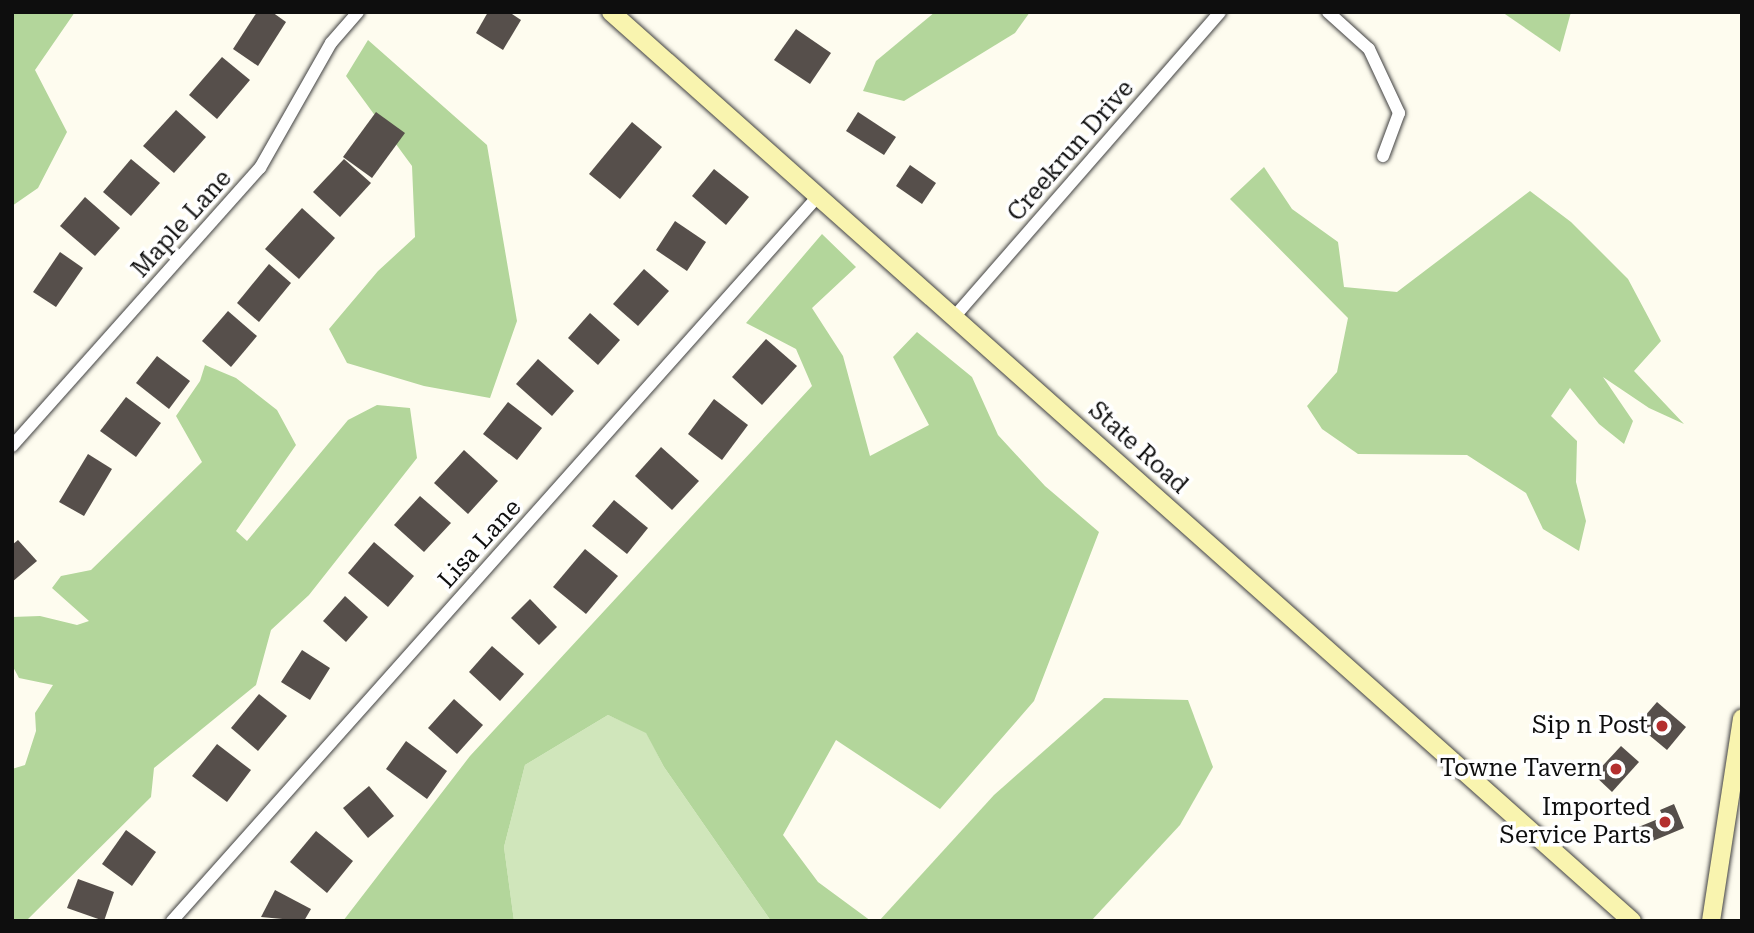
<!DOCTYPE html>
<style>
body{margin:0}
#map{position:relative;width:1754px;height:933px;overflow:hidden;background:#fefcef;font-family:"Roboto Serif",serif}
div>[style]{position:absolute}
.green>*{inset:0;background:#d0e6bb}
.forest>*{inset:0;background:#b3d69b}
.building>*{inset:0;background:#564f4b}
.roads{filter:drop-shadow(0 0 2px #414141) drop-shadow(0 0 2px #414141)}
.street>*{height:12px;margin:-6px;padding:0 6px;transform-origin:6px;border-radius:6px;background:#fff}
.secondary>*{height:18px;margin:-9px;padding:0 9px;transform-origin:9px;border-radius:9px;background:#f9f4af}
.dots>*{width:19px;height:19px;translate:-50% -50%;box-sizing:border-box;border:4px solid #fff;border-radius:50%}
span{translate:-50% -50%;white-space:nowrap;text-align:center;line-height:1.15;-webkit-text-stroke:7px #fff;paint-order:stroke}
.street-label{font-size:24px;color:#0e0e0e}
.poi-label{font-size:24px;color:#0e0e0e}
.right{translate:-100% -50%;text-align:right}
.frame{position:absolute;inset:0;border:14px solid #0e0e0e;pointer-events:none}
</style>
<div id="map">
<div class="green">
<div style="clip-path:polygon(608px 715px,646px 732px,664px 767px,771px 921px,514px 921px,504px 847px,525px 765px)"></div>
</div>
<div class="forest">
<div style="clip-path:polygon(12px 12px,75px 12px,35px 70px,67px 132px,38px 188px,12px 206px)"></div>
<div style="clip-path:polygon(935px 12px,1030px 12px,1015px 33px,904px 101px,863px 91px,876px 61px)"></div>
<div style="clip-path:polygon(1502px 12px,1571px 12px,1560px 52px)"></div>
<div style="clip-path:polygon(368px 40px,487px 145px,517px 321px,490px 398px,424px 386px,347px 363px,329px 329px,378px 271px,415px 237px,412px 166px,346px 76px)"></div>
<div style="clip-path:polygon(1264px 167px,1292px 209px,1338px 242px,1344px 287px,1397px 292px,1530px 191px,1571px 222px,1628px 279px,1661px 341px,1634px 371px,1684px 424px,1649px 408px,1603px 377px,1633px 421px,1624px 444px,1599px 424px,1570px 388px,1551px 416px,1577px 441px,1576px 482px,1586px 521px,1579px 551px,1543px 529px,1526px 493px,1467px 455px,1358px 454px,1322px 429px,1307px 406px,1337px 372px,1348px 318px,1230px 199px)"></div>
<div style="clip-path:polygon(822px 234px,856px 267px,812px 308px,843px 356px,870px 456px,929px 425px,893px 357px,917px 332px,972px 377px,998px 435px,1045px 486px,1099px 532px,1034px 701px,940px 809px,836px 740px,783px 835px,818px 882px,871px 921px,771px 921px,664px 767px,646px 733px,608px 715px,525px 765px,504px 847px,514px 921px,343px 921px,470px 756px,812px 386px,796px 349px,746px 323px)"></div>
<div style="clip-path:polygon(205px 365px,236px 378px,277px 410px,296px 445px,236px 531px,247px 541px,348px 420px,377px 405px,410px 408px,417px 458px,309px 595px,271px 630px,256px 685px,154px 768px,151px 797px,26px 921px,12px 921px,12px 769px,25px 765px,36px 731px,35px 713px,53px 685px,19px 678px,12px 665px,12px 617px,40px 616px,77px 625px,89px 621px,52px 588px,61px 576px,91px 570px,202px 462px,176px 416px,200px 381px)"></div>
<div style="clip-path:polygon(1104px 698px,1188px 700px,1213px 767px,1180px 825px,1091px 921px,879px 921px,994px 795px)"></div>
</div>
<div class="building">
<div style="clip-path:polygon(257px 12px,272px 12px,286px 22px,258px 66px,233px 49px)"></div>
<div style="clip-path:polygon(488px 12px,509px 12px,521px 20px,503px 50px,476px 33px)"></div>
<div style="clip-path:polygon(796px 29px,831px 53px,810px 84px,774px 60px)"></div>
<div style="clip-path:polygon(222px 57px,250px 80px,217px 119px,189px 95px)"></div>
<div style="clip-path:polygon(176px 110px,206px 137px,174px 173px,143px 146px)"></div>
<div style="clip-path:polygon(376px 112px,405px 133px,372px 178px,343px 157px)"></div>
<div style="clip-path:polygon(858px 112px,896px 137px,884px 155px,846px 131px)"></div>
<div style="clip-path:polygon(632px 122px,662px 147px,620px 199px,589px 174px)"></div>
<div style="clip-path:polygon(131px 159px,160px 183px,131px 216px,103px 192px)"></div>
<div style="clip-path:polygon(344px 159px,371px 183px,340px 217px,313px 192px)"></div>
<div style="clip-path:polygon(910px 165px,936px 183px,922px 204px,896px 186px)"></div>
<div style="clip-path:polygon(714px 169px,749px 197px,726px 225px,692px 196px)"></div>
<div style="clip-path:polygon(85px 197px,120px 228px,95px 256px,60px 226px)"></div>
<div style="clip-path:polygon(302px 208px,335px 238px,299px 279px,265px 249px)"></div>
<div style="clip-path:polygon(675px 221px,706px 242px,687px 271px,656px 250px)"></div>
<div style="clip-path:polygon(60px 252px,83px 268px,56px 307px,33px 292px)"></div>
<div style="clip-path:polygon(269px 264px,291px 283px,259px 322px,237px 303px)"></div>
<div style="clip-path:polygon(644px 269px,669px 291px,638px 326px,613px 304px)"></div>
<div style="clip-path:polygon(228px 311px,257px 336px,231px 367px,202px 341px)"></div>
<div style="clip-path:polygon(590px 313px,620px 340px,598px 365px,568px 338px)"></div>
<div style="clip-path:polygon(766px 339px,797px 366px,762px 405px,732px 377px)"></div>
<div style="clip-path:polygon(157px 356px,190px 381px,169px 409px,136px 383px)"></div>
<div style="clip-path:polygon(538px 359px,574px 391px,552px 416px,516px 384px)"></div>
<div style="clip-path:polygon(126px 397px,161px 423px,136px 457px,100px 431px)"></div>
<div style="clip-path:polygon(714px 399px,748px 425px,722px 460px,688px 434px)"></div>
<div style="clip-path:polygon(508px 402px,542px 428px,517px 460px,483px 434px)"></div>
<div style="clip-path:polygon(661px 447px,699px 481px,672px 510px,635px 476px)"></div>
<div style="clip-path:polygon(464px 450px,498px 481px,468px 514px,434px 483px)"></div>
<div style="clip-path:polygon(88px 454px,112px 469px,84px 516px,59px 502px)"></div>
<div style="clip-path:polygon(420px 496px,451px 523px,424px 552px,394px 525px)"></div>
<div style="clip-path:polygon(614px 500px,648px 528px,627px 554px,592px 526px)"></div>
<div style="clip-path:polygon(18px 540px,37px 561px,12px 582px,12px 545px)"></div>
<div style="clip-path:polygon(374px 542px,414px 576px,388px 607px,348px 573px)"></div>
<div style="clip-path:polygon(585px 549px,618px 576px,586px 614px,553px 587px)"></div>
<div style="clip-path:polygon(345px 596px,368px 617px,346px 642px,323px 621px)"></div>
<div style="clip-path:polygon(530px 599px,557px 627px,539px 645px,511px 618px)"></div>
<div style="clip-path:polygon(492px 646px,524px 674px,500px 701px,469px 672px)"></div>
<div style="clip-path:polygon(302px 650px,330px 668px,310px 700px,281px 682px)"></div>
<div style="clip-path:polygon(259px 694px,287px 716px,258px 751px,231px 728px)"></div>
<div style="clip-path:polygon(454px 699px,483px 725px,457px 754px,428px 728px)"></div>
<div style="clip-path:polygon(1657px 702px,1686px 727px,1667px 750px,1637px 725px)"></div>
<div style="clip-path:polygon(406px 741px,447px 771px,427px 799px,386px 769px)"></div>
<div style="clip-path:polygon(217px 744px,251px 770px,227px 802px,192px 776px)"></div>
<div style="clip-path:polygon(1621px 746px,1639px 762px,1612px 792px,1594px 775px)"></div>
<div style="clip-path:polygon(369px 786px,394px 816px,368px 838px,343px 808px)"></div>
<div style="clip-path:polygon(1674px 804px,1684px 828px,1643px 845px,1636px 828px,1663px 817px,1660px 810px)"></div>
<div style="clip-path:polygon(126px 830px,156px 852px,132px 886px,102px 864px)"></div>
<div style="clip-path:polygon(316px 831px,353px 861px,327px 893px,290px 862px)"></div>
<div style="clip-path:polygon(78px 879px,114px 892px,104px 921px,67px 908px)"></div>
<div style="clip-path:polygon(275px 890px,311px 909px,304px 921px,261px 917px)"></div>
</div>
<div class="roads">
<div class="street">
<div style="left:1328px;top:12px;width:55px;rotate:42.1deg"></div>
<div style="left:1369px;top:49px;width:71px;rotate:64.9deg"></div>
<div style="left:1399px;top:113px;width:46px;rotate:110.4deg"></div>
<div style="left:955px;top:316px;width:403px;rotate:-48.9deg"></div>
<div style="left:12px;top:446px;width:373px;rotate:-48.3deg"></div>
<div style="left:260px;top:168px;width:144px;rotate:-60.4deg"></div>
<div style="left:331px;top:43px;width:41px;rotate:-48.9deg"></div>
<div style="left:172px;top:921px;width:972px;rotate:-48.29deg"></div>
</div>
<div class="secondary">
<div style="left:611px;top:12px;width:1367px;rotate:41.68deg"></div>
<div style="left:1711px;top:921px;width:205px;rotate:-81.3deg"></div>
</div>
</div>
<div class="dots">
<div style="left:1662px;top:726px;background:#b42f2f"></div>
<div style="left:1616px;top:769px;background:#b42f2f"></div>
<div style="left:1665px;top:822px;background:#b42f2f"></div>
</div>
<div class="street-label">
<span style="left:1071px;top:151px;rotate:-49deg">Creekrun Drive</span>
<span style="left:182px;top:224px;rotate:-48deg">Maple Lane</span>
<span style="left:1138px;top:448px;rotate:42deg">State Road</span>
<span style="left:480px;top:544px;rotate:-48deg">Lisa Lane</span>
</div>
<div class="poi-label">
<span class="right" style="left:1648px;top:726px">Sip n Post</span>
<span class="right" style="left:1602px;top:769px">Towne Tavern</span>
<span class="right" style="left:1651px;top:822px">Imported<br>Service Parts</span>
</div>
<div class="frame"></div>
</div>
